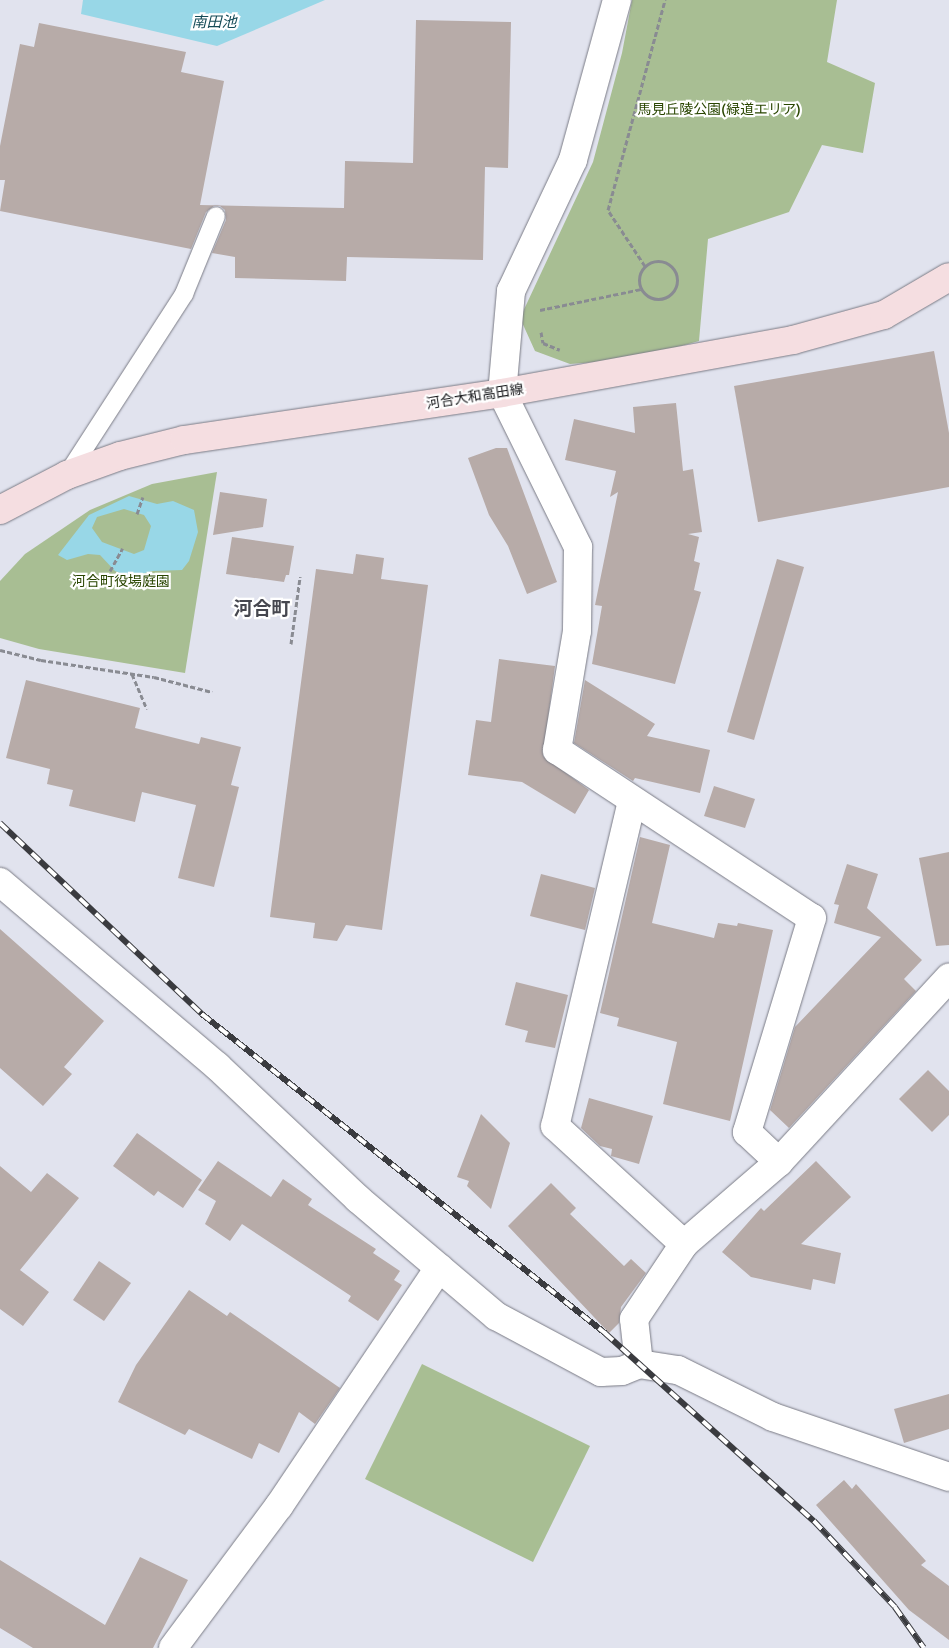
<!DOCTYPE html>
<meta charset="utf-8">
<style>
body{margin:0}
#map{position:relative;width:949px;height:1648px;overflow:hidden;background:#e1e3ee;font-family:Signika,"Noto Sans JP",sans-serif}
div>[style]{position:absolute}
.green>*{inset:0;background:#a8be93}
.water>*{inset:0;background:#98d7e7}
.building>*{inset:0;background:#b7aba8}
.path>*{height:3px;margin-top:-1.5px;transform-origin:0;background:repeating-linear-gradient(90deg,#898b92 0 5px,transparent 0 7.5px)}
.path>.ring{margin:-1.5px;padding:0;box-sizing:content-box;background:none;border:3px solid #898b92;border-radius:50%}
.roads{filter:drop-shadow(0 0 1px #7a7b85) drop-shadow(0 0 1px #7a7b85)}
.service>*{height:18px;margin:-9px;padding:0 9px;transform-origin:9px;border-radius:9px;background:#fff}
.minor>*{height:28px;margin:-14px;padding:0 14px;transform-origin:14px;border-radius:14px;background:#fff}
.secondary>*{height:28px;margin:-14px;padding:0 14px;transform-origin:14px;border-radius:14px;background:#f5dee1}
.rail>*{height:5.5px;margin-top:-2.75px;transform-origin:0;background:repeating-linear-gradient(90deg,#fff 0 11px,#3a3b3f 0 22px);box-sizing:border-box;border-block:1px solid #3a3b3f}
span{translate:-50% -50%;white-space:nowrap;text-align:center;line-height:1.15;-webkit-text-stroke:4.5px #fff;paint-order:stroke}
.park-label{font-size:14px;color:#294500}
.street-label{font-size:14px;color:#18191c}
.water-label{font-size:15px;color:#134a56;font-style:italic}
.district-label{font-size:19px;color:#46474f;font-weight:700}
</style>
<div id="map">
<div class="green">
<div style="clip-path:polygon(632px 0,837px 0,827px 62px,875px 83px,863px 153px,822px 145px,789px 212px,708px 239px,699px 341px,635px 359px,570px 364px,535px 351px,520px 318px,593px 162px,622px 53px)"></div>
<div style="clip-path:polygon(217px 472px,185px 673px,39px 649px,0 638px,0 581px,25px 554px,90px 510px,152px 484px)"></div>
<div style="clip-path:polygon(422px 1364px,590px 1446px,533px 1562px,365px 1479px)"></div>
</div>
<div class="water">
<div style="clip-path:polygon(83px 0,325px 0,217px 46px,81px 14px)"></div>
<div style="clip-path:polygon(evenodd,129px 496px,157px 504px,173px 501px,194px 510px,198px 532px,189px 561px,182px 570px,152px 571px,131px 577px,115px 571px,100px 555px,88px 554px,67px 560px,58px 555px,89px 515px,129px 496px,124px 509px,144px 515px,151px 526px,144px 550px,134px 554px,102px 542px,92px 528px,97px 517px,124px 509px)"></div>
</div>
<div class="building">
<div style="clip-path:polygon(416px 20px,511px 22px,508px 168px,485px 167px,483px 260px,347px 257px,346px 281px,235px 278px,235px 257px,212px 253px,226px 220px,225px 210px,220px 206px,214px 206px,206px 212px,191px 249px,0 211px,5px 180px,0 180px,0 146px,20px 44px,34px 47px,39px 23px,186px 52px,181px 72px,224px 81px,200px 205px,344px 208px,345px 161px,413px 163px)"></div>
<div style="clip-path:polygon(934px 351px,949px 433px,949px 487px,758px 522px,734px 386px)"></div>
<div style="clip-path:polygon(676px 403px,683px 471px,693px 469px,702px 532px,688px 534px,699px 537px,694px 561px,700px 563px,694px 590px,701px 592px,675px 684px,592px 664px,602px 606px,595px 605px,618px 492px,610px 497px,616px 471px,565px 460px,574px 419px,635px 433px,633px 407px)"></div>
<div style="clip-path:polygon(496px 448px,507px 448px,557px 582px,527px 594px,508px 546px,489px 515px,468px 458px)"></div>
<div style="clip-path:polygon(220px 492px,267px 499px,263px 527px,213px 535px)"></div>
<div style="clip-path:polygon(232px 537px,294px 546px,289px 575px,286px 575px,284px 582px,226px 574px)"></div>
<div style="clip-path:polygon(356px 554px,384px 558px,381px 579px,428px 585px,382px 930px,346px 925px,337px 941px,313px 938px,315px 923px,270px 917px,316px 569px,353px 574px)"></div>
<div style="clip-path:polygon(777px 559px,804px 567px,754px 740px,727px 732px)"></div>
<div style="clip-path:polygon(499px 659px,555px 666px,543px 756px,589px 790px,575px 814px,522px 782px,468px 775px,476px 720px,491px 722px)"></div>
<div style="clip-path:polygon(26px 680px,140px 708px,135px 728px,199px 744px,201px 737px,241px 747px,231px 785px,239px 787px,214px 887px,178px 878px,196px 805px,142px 792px,135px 822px,69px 806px,73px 790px,47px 784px,50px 769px,6px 758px)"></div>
<div style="clip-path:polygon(585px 680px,655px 724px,647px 736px,710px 750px,700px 793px,635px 778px,633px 781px,574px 743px)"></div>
<div style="clip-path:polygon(714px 786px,755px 799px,745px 828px,704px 816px)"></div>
<div style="clip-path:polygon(640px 837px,670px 845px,652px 923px,714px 938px,718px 923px,737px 926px,738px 923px,773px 930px,730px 1121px,663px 1104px,677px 1042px,617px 1026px,619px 1018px,600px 1013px)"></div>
<div style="clip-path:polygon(949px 852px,949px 945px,936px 946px,919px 858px)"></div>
<div style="clip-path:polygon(847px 864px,878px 874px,867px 908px,922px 960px,904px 979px,916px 991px,789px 1128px,770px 1110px,795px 1027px,881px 937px,834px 923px,839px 905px,834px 904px)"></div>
<div style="clip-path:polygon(541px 874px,595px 888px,585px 930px,530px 916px)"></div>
<div style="clip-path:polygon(0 929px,104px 1021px,64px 1067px,72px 1074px,43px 1106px,0 1068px)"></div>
<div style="clip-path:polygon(516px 982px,568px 995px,555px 1048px,525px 1042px,528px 1031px,505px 1025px)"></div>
<div style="clip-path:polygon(928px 1070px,949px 1091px,949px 1115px,932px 1132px,899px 1099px)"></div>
<div style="clip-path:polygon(589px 1098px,653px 1116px,639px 1164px,611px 1156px,612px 1149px,600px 1146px,581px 1128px)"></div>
<div style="clip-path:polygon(481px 1114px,510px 1143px,491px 1209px,467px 1186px,469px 1181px,457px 1177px)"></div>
<div style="clip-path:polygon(137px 1133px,202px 1180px,183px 1208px,158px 1191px,154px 1196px,113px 1166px)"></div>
<div style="clip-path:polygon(218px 1161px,271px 1197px,283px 1179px,312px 1199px,308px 1205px,376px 1249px,373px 1253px,400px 1271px,394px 1280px,402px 1285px,378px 1321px,348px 1301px,351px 1296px,242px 1224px,230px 1241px,205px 1224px,216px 1201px,198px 1190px)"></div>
<div style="clip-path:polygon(816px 1161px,851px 1197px,801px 1244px,841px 1253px,835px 1284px,813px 1279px,811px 1290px,751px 1277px,722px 1252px,761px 1208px,764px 1211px)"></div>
<div style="clip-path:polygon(0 1166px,31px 1192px,47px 1173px,79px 1198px,20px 1270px,49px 1292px,23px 1326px,0 1309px)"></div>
<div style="clip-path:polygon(551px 1183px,576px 1208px,570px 1214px,624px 1266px,631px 1259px,646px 1273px,621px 1307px,619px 1323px,609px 1333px,508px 1226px)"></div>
<div style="clip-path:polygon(99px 1261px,131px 1283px,104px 1321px,73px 1300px)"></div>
<div style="clip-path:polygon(189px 1290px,227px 1316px,230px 1312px,340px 1388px,315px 1424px,299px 1412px,279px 1453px,259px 1443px,252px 1459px,189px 1429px,185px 1435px,118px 1402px,136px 1365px)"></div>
<div style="clip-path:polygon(949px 1394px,949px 1429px,904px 1443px,894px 1409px)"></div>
<div style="clip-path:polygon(844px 1480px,852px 1489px,856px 1484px,926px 1561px,921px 1565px,949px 1586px,949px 1640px,909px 1610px,816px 1505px)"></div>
<div style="clip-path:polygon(140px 1557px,188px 1580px,153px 1648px,33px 1648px,0 1628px,0 1560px,105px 1625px)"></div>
</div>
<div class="path">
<div class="ring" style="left:639px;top:261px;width:35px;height:35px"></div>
<div style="left:645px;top:266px;width:67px;rotate:-123.5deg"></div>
<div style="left:608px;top:210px;width:218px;rotate:-74.8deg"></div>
<div style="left:540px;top:310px;width:103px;rotate:-11.7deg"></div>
<div style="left:541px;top:332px;width:11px;rotate:80deg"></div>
<div style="left:543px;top:343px;width:18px;rotate:22deg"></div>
<div style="left:137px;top:514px;width:18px;rotate:-71deg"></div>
<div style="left:110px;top:571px;width:26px;rotate:-61deg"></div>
<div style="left:291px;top:644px;width:68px;rotate:-82.3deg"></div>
<div style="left:0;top:650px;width:42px;rotate:13.7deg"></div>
<div style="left:41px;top:660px;width:114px;rotate:8.6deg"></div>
<div style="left:154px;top:677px;width:60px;rotate:14.5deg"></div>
<div style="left:132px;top:674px;width:38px;rotate:67deg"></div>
</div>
<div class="roads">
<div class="service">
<div style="left:67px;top:475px;width:216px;rotate:-57.1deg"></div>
<div style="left:184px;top:294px;width:84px;rotate:-67.7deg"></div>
</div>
<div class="minor">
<div style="left:617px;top:0;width:166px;rotate:105.4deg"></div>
<div style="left:573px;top:160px;width:145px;rotate:115.3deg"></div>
<div style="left:511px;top:291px;width:102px;rotate:95deg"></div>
<div style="left:502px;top:393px;width:172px;rotate:63.7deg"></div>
<div style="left:578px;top:547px;width:84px;rotate:90.7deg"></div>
<div style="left:577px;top:631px;width:121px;rotate:99.5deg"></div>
<div style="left:557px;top:750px;width:305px;rotate:33.4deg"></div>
<div style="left:812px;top:918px;width:224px;rotate:106.9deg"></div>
<div style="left:747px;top:1132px;width:44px;rotate:43.2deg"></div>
<div style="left:632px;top:801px;width:334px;rotate:103.3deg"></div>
<div style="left:555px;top:1126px;width:175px;rotate:42.5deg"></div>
<div style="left:0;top:882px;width:285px;rotate:40.3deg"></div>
<div style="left:217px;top:1066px;width:194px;rotate:43.3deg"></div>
<div style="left:358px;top:1199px;width:181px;rotate:40.3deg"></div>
<div style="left:496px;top:1316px;width:119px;rotate:28.1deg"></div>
<div style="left:601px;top:1372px;width:21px;rotate:-3deg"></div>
<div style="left:622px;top:1371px;width:18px;rotate:-22deg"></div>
<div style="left:639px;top:1364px;width:39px;rotate:9deg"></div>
<div style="left:678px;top:1370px;width:106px;rotate:26.3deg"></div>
<div style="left:773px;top:1417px;width:186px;rotate:18.8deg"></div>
<div style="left:639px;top:1364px;width:45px;rotate:-96.3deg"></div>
<div style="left:634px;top:1319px;width:90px;rotate:-56.3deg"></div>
<div style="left:684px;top:1244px;width:125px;rotate:-40.8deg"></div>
<div style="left:779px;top:1162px;width:251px;rotate:-47.3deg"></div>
<div style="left:173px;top:1648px;width:177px;rotate:-53.3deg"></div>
<div style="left:279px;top:1506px;width:287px;rotate:-56.1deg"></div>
</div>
<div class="secondary">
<div style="left:0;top:510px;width:76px;rotate:-27.6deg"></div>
<div style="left:67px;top:475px;width:56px;rotate:-19.7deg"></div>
<div style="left:120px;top:456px;width:66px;rotate:-14deg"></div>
<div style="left:184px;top:440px;width:321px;rotate:-8.4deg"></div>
<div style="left:502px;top:393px;width:296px;rotate:-10.3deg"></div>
<div style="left:793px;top:340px;width:94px;rotate:-15.4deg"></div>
<div style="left:884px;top:315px;width:75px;rotate:-30.3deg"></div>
</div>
</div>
<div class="rail">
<div style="left:0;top:823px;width:278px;rotate:43.4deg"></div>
<div style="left:202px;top:1014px;width:514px;rotate:38.36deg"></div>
<div style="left:605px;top:1333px;width:281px;rotate:42deg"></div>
<div style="left:814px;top:1521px;width:118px;rotate:46.7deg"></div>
<div style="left:895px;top:1607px;width:50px;rotate:54.7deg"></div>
</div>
<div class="park-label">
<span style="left:719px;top:110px">馬見丘陵公園(緑道エリア)</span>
<span style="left:121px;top:582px">河合町役場庭園</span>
</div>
<div class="street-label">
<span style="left:475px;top:397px;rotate:-9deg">河合大和高田線</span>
</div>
<div class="water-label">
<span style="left:214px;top:23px">南田池</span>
</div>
<div class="district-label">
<span style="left:262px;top:610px">河合町</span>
</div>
</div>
